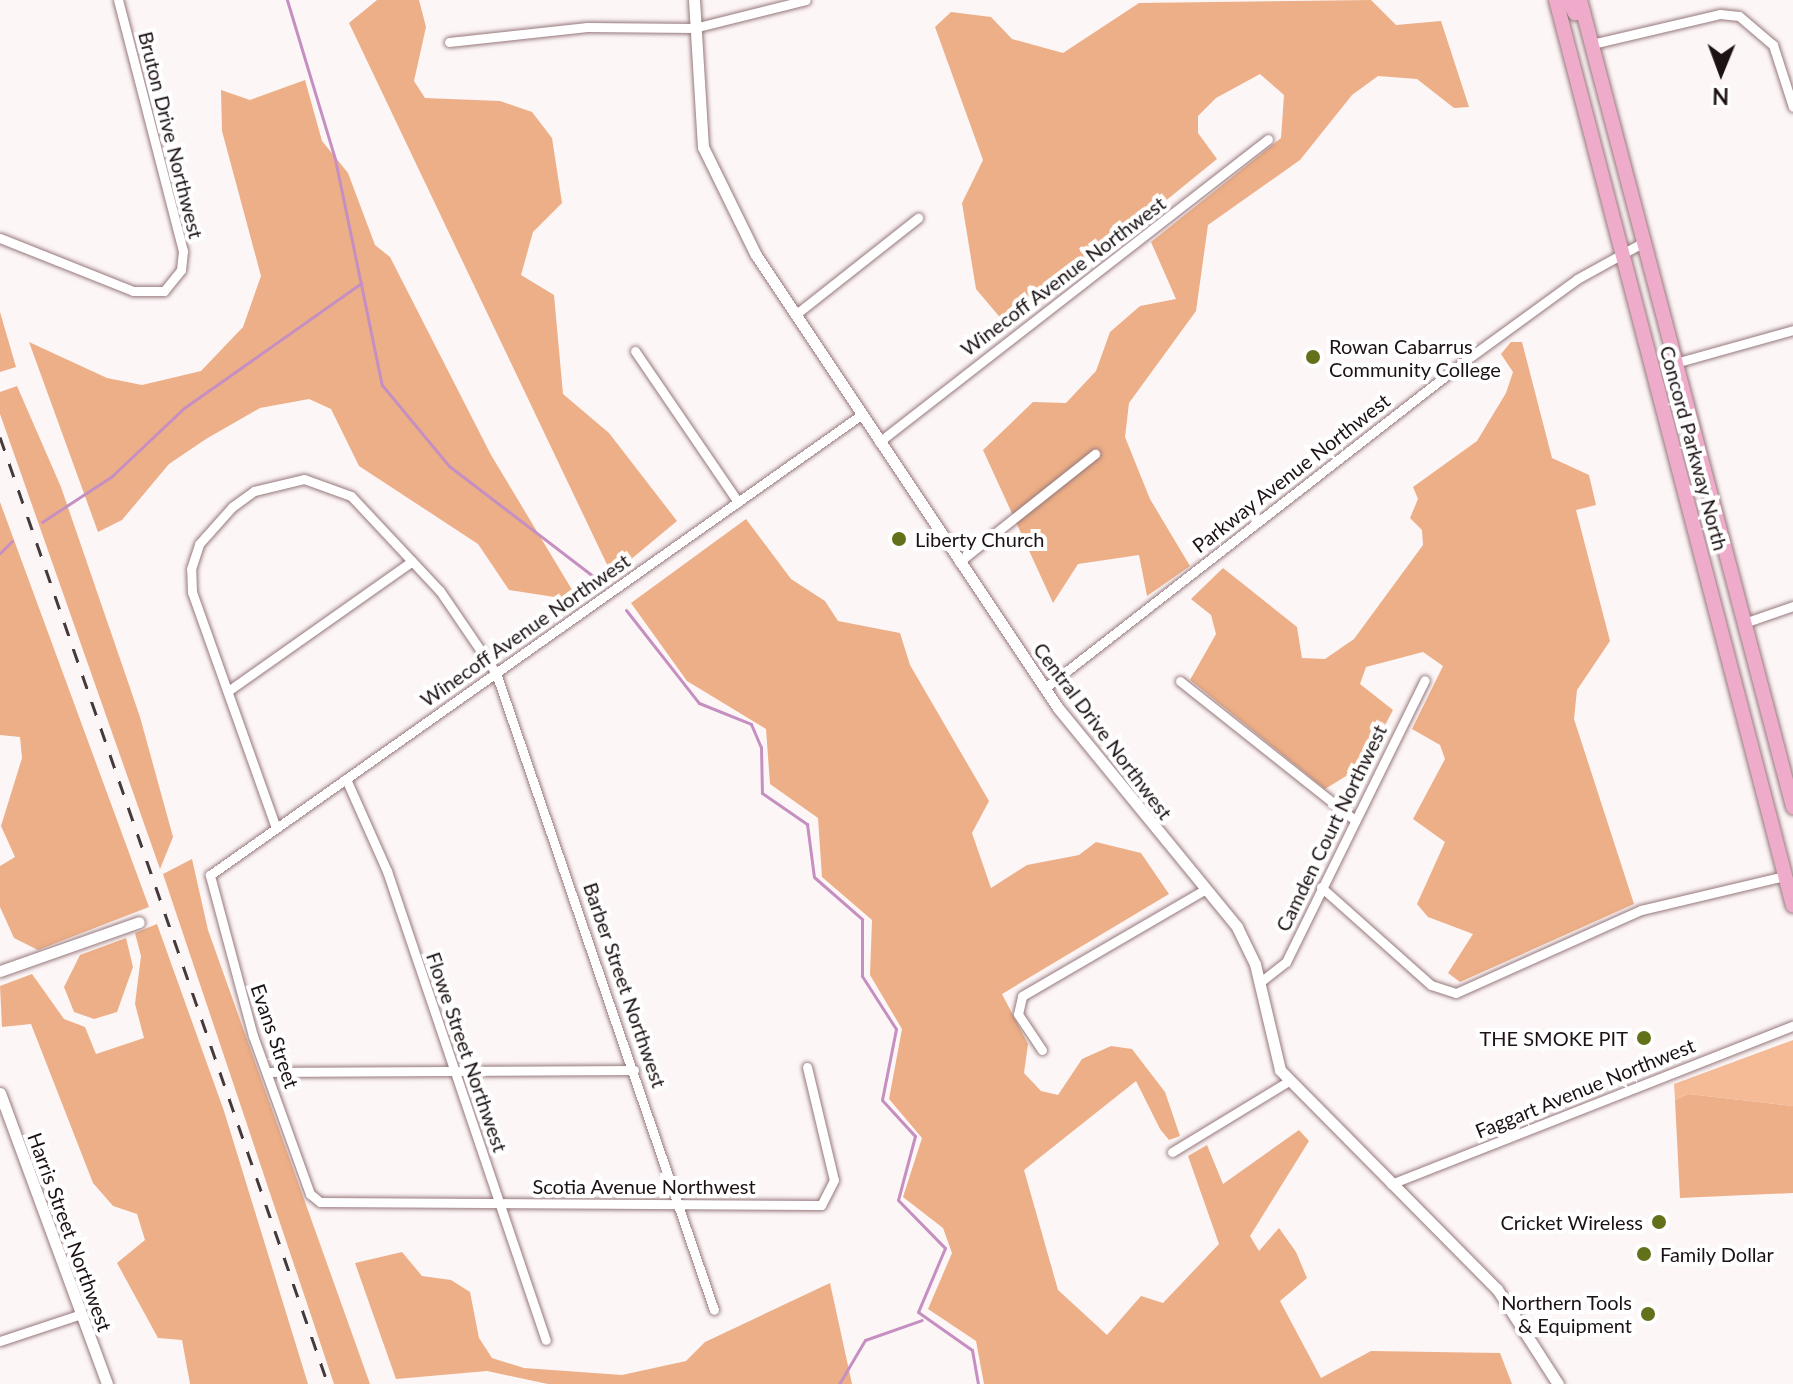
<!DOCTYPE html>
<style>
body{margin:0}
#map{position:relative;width:1793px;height:1384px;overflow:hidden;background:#fdf6f7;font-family:Lato,sans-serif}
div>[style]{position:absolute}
.green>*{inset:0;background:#f4bb96}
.forest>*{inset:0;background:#edaf87}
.stream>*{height:3px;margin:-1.5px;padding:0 1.5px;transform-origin:1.5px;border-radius:1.5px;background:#c590c1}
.roads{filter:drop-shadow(0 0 2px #96787b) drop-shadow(0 0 2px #96787b)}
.minor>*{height:9px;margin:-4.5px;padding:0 4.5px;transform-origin:4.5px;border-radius:4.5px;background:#fff}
.tertiary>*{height:11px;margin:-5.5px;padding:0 5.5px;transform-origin:5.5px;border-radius:5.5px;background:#fff}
.trunk>*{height:14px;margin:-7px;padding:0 7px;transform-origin:7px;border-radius:7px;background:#eeabca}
.rail>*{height:3px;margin-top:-1.5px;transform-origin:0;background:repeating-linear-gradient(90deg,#443a3b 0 14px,transparent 0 28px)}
.dots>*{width:22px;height:22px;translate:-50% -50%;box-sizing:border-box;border:4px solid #fff;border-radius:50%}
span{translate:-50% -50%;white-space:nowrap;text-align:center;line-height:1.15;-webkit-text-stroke:8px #fff;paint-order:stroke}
.street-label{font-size:20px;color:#1d1213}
.poi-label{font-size:20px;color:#1d1213}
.left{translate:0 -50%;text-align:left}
.right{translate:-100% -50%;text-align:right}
.north{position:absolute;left:1681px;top:32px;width:80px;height:80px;-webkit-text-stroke:6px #fff;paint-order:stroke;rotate:181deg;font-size:22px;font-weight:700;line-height:32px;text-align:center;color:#1d1213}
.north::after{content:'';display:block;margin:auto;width:28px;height:36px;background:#1d1213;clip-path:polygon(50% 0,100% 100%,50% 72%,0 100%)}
</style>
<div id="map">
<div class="green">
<div style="clip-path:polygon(1793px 1040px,1793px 1106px,1688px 1094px,1675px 1100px,1674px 1084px)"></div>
</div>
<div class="forest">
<div style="clip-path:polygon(377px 0,419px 0,426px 27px,414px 81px,425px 98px,500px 101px,532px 112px,552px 138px,562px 203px,533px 232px,521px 275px,554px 295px,563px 394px,609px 433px,677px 521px,612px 575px,349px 23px)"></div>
<div style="clip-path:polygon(1371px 0,1396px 25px,1441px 21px,1469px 107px,1454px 108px,1417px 79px,1378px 76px,1352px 95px,1300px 160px,1208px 225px,1196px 311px,1129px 403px,1125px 437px,1150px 499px,1190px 566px,1147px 596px,1139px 555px,1078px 564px,1053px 603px,983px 450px,1033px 402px,1066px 403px,1096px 371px,1110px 332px,1140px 306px,1176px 299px,1151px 242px,1281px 138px,1284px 95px,1260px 74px,1216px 98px,1198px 116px,1198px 133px,1217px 159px,1009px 328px,976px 289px,962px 203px,983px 160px,935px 27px,951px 12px,991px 17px,1012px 39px,1063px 53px,1139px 3px)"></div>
<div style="clip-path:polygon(305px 80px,322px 141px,348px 173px,375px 245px,390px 257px,491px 455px,574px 593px,561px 598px,509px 590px,478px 544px,359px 466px,331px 409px,309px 399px,260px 408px,206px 439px,169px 464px,122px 520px,98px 532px,29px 342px,107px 378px,142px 385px,201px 371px,243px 327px,261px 276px,222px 131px,221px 90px,250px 100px)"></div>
<div style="clip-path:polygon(0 312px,16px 367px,0 372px)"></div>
<div style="clip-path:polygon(1511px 342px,1522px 342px,1552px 458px,1589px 475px,1596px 505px,1576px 510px,1610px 641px,1577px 690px,1574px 719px,1634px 904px,1460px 982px,1448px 973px,1473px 934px,1428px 917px,1417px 904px,1445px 842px,1413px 819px,1445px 759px,1440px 745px,1412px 729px,1443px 666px,1423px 652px,1366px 667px,1360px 684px,1393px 710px,1364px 765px,1325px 789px,1190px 680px,1216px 634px,1211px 615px,1191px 599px,1223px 568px,1297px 627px,1302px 658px,1325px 659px,1354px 639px,1423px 545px,1422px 530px,1410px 518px,1418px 499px,1413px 487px,1477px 441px,1506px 393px,1513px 372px,1501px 354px)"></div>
<div style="clip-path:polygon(17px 386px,61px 487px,140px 717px,173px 837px,160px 869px,0 414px,0 392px)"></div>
<div style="clip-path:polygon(0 502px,149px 907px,38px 950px,14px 938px,0 907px,0 866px,15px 857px,1px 826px,22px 758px,20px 737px,0 735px)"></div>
<div style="clip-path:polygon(746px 519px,791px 579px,825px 601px,838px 621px,900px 633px,910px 665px,989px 801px,972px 833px,991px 888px,1027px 865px,1079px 855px,1096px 842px,1141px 853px,1169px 894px,1002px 994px,1028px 1044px,1024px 1073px,1041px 1091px,1058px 1095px,1082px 1059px,1111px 1046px,1132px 1049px,1165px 1092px,1180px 1136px,1169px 1140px,1160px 1129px,1136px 1081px,1024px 1170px,1058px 1290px,1107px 1335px,1141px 1296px,1163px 1303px,1219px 1244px,1188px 1156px,1207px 1145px,1223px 1184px,1299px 1130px,1309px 1141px,1250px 1236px,1259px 1251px,1279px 1228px,1296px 1252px,1307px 1278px,1280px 1301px,1321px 1378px,1371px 1351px,1500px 1353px,1512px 1384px,984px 1384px,976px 1341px,928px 1309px,952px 1253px,943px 1228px,903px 1197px,922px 1138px,889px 1099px,902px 1029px,870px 975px,872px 920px,822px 877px,818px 818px,770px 784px,766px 729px,687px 681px,631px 603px)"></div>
<div style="clip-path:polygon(192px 859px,208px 930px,370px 1384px,334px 1384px,163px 874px)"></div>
<div style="clip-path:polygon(157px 924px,224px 1111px,308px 1384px,190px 1384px,182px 1340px,158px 1338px,117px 1263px,145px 1240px,137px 1214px,113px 1206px,93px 1183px,31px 1024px,2px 1027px,0 986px,32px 974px,64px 1019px,85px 1027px,96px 1054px,144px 1038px,135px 1004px,141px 956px,135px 933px)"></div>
<div style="clip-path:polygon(126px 938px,133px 967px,117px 1012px,94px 1019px,74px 1012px,64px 987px,80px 955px)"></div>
<div style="clip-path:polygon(1688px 1094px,1793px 1106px,1793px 1193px,1680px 1198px,1675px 1100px)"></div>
<div style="clip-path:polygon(402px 1252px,422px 1276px,451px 1280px,470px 1292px,479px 1338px,492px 1358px,524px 1368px,622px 1375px,686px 1361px,705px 1342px,830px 1283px,852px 1384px,548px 1384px,487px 1371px,396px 1379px,355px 1263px)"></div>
</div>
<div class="stream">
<div style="left:287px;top:0;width:166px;rotate:73.2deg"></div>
<div style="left:335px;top:159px;width:231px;rotate:78.3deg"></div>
<div style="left:382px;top:385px;width:105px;rotate:50.4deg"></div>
<div style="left:449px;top:466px;width:193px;rotate:37.4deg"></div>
<div style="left:42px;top:522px;width:84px;rotate:-33.3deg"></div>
<div style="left:112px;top:476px;width:99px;rotate:-43.4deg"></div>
<div style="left:184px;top:408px;width:217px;rotate:-35.2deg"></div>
<div style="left:0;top:553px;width:17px;rotate:-45deg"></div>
<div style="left:626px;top:610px;width:118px;rotate:51.9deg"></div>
<div style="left:699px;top:703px;width:56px;rotate:22deg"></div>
<div style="left:751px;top:724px;width:25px;rotate:67deg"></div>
<div style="left:761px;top:747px;width:46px;rotate:88.8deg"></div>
<div style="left:762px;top:793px;width:55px;rotate:34.6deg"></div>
<div style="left:807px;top:824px;width:53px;rotate:82.5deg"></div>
<div style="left:814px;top:877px;width:64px;rotate:41.2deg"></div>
<div style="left:862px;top:919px;width:57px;rotate:90deg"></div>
<div style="left:862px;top:976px;width:63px;rotate:57.3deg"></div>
<div style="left:896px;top:1029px;width:72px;rotate:101.2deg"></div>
<div style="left:882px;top:1100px;width:49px;rotate:47.5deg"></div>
<div style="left:915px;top:1136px;width:66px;rotate:104.9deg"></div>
<div style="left:898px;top:1200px;width:67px;rotate:45.6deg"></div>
<div style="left:945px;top:1248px;width:69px;rotate:112.9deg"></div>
<div style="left:918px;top:1312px;width:66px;rotate:35.1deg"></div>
<div style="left:972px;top:1350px;width:35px;rotate:80deg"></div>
<div style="left:839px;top:1384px;width:51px;rotate:-59.4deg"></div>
<div style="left:865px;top:1340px;width:60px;rotate:-19.3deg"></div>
</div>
<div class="roads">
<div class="minor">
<div style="left:449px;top:42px;width:139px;rotate:-6.2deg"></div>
<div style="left:587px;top:27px;width:107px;rotate:0.5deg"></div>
<div style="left:694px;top:28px;width:115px;rotate:-14deg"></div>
<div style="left:1592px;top:44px;width:131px;rotate:-13.2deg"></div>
<div style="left:1720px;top:14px;width:19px;rotate:6deg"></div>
<div style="left:1739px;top:16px;width:45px;rotate:40.5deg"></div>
<div style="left:1773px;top:45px;width:65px;rotate:72.1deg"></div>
<div style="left:0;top:238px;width:143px;rotate:21.7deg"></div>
<div style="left:133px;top:291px;width:31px"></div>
<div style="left:164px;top:291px;width:27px;rotate:-51deg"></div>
<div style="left:181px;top:270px;width:19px;rotate:-84deg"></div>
<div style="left:183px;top:251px;width:259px;rotate:-104.5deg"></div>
<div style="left:795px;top:315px;width:157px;rotate:-38.3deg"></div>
<div style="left:635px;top:351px;width:183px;rotate:55.7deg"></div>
<div style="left:1675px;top:363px;width:123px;rotate:-15.6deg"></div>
<div style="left:879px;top:442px;width:493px;rotate:-37.9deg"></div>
<div style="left:959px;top:562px;width:174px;rotate:-38.5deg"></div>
<div style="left:1744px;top:623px;width:52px;rotate:-19.1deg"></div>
<div style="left:1180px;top:681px;width:220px;rotate:38.5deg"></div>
<div style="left:1045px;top:688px;width:534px;rotate:-37.92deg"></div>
<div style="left:1466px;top:360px;width:137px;rotate:-36.1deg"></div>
<div style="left:1577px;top:279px;width:77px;rotate:-28.9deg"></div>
<div style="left:228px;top:691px;width:225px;rotate:-35.2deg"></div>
<div style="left:346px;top:779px;width:101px;rotate:66deg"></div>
<div style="left:387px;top:871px;width:495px;rotate:71.3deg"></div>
<div style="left:276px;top:828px;width:251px;rotate:-109.6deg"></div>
<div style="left:192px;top:592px;width:23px;rotate:-92deg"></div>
<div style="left:191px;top:569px;width:26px;rotate:-72deg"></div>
<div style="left:199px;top:544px;width:50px;rotate:-48.3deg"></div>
<div style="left:232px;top:507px;width:27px;rotate:-36deg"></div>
<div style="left:254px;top:491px;width:51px;rotate:-13.5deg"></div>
<div style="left:304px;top:479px;width:50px;rotate:19.9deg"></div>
<div style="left:351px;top:496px;width:130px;rotate:46.9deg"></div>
<div style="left:440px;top:591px;width:99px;rotate:55.7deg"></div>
<div style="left:496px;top:673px;width:673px;rotate:71.11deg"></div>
<div style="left:1321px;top:887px;width:147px;rotate:41.7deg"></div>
<div style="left:1431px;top:985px;width:26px;rotate:18deg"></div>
<div style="left:1456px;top:993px;width:203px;rotate:-24.2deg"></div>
<div style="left:1641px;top:910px;width:148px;rotate:-13.3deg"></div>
<div style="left:1259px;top:983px;width:34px;rotate:-38deg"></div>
<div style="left:1286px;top:962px;width:314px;rotate:-63.8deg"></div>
<div style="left:1042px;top:1050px;width:43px;rotate:-123.7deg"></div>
<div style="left:1018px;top:1014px;width:18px;rotate:-77deg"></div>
<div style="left:1022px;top:996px;width:213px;rotate:-30.2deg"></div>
<div style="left:807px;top:1067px;width:116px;rotate:76.6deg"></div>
<div style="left:834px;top:1180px;width:28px;rotate:117deg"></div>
<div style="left:821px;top:1205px;width:501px;rotate:-179.66deg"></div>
<div style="left:320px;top:1202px;width:13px;rotate:-141deg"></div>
<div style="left:310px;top:1194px;width:168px;rotate:-109.8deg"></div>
<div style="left:253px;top:1036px;width:167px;rotate:-105deg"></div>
<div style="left:210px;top:875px;width:797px;rotate:-35.25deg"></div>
<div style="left:267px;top:1072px;width:367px;rotate:-0.3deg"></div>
<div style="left:1172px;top:1152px;width:137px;rotate:-31.3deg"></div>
<div style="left:1391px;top:1184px;width:432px;rotate:-21.5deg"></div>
<div style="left:0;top:1341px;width:85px;rotate:-18.4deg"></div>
</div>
<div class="tertiary">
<div style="left:694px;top:0;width:147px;rotate:86.5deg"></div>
<div style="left:703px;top:147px;width:120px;rotate:63.9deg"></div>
<div style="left:756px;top:255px;width:544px;rotate:56.31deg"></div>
<div style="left:1058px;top:708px;width:283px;rotate:50.7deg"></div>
<div style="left:1237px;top:927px;width:41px;rotate:64.1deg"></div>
<div style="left:1255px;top:964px;width:109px;rotate:76.7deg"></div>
<div style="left:1280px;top:1070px;width:308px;rotate:45.3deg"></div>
<div style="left:1497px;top:1289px;width:113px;rotate:57.3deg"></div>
<div style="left:0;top:971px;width:147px;rotate:-19.4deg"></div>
<div style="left:0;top:1093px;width:310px;rotate:69.8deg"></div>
</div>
<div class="trunk">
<div style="left:1556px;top:0;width:936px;rotate:75.34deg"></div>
<div style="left:1568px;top:0;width:15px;rotate:62deg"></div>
<div style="left:1575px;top:13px;width:8px;rotate:-7deg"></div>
<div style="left:1580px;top:0;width:835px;rotate:75.21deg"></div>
</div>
</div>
<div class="rail">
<div style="left:0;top:437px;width:1002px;rotate:70.9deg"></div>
</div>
<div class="dots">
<div style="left:1313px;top:357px;background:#64711b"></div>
<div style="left:899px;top:539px;background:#64711b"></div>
<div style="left:1644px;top:1038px;background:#64711b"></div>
<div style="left:1659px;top:1222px;background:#64711b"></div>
<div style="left:1644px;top:1254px;background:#64711b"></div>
<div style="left:1648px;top:1314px;background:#64711b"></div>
</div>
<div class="street-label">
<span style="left:171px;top:135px;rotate:76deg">Bruton Drive Northwest</span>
<span style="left:1063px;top:276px;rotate:-37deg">Winecoff Avenue Northwest</span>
<span style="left:1694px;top:448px;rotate:75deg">Concord Parkway North</span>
<span style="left:1291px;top:473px;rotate:-38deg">Parkway Avenue Northwest</span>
<span style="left:525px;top:630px;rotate:-35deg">Winecoff Avenue Northwest</span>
<span style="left:1103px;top:731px;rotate:53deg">Central Drive Northwest</span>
<span style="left:1331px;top:828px;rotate:-64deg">Camden Court Northwest</span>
<span style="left:625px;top:985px;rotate:71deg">Barber Street Northwest</span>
<span style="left:275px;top:1036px;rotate:71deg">Evans Street</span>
<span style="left:467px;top:1052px;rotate:71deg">Flowe Street Northwest</span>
<span style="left:1585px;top:1088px;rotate:-22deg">Faggart Avenue Northwest</span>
<span style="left:644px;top:1186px">Scotia Avenue Northwest</span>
<span style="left:70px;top:1232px;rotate:70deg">Harris Street Northwest</span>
</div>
<div class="poi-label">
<span class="left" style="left:1329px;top:358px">Rowan Cabarrus<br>Community College</span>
<span class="left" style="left:915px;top:539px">Liberty Church</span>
<span class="right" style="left:1628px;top:1038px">THE SMOKE PIT</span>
<span class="right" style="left:1643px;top:1222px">Cricket Wireless</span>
<span class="left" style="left:1660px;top:1254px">Family Dollar</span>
<span class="right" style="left:1632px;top:1314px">Northern Tools<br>&amp; Equipment</span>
</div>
<div class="north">N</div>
</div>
